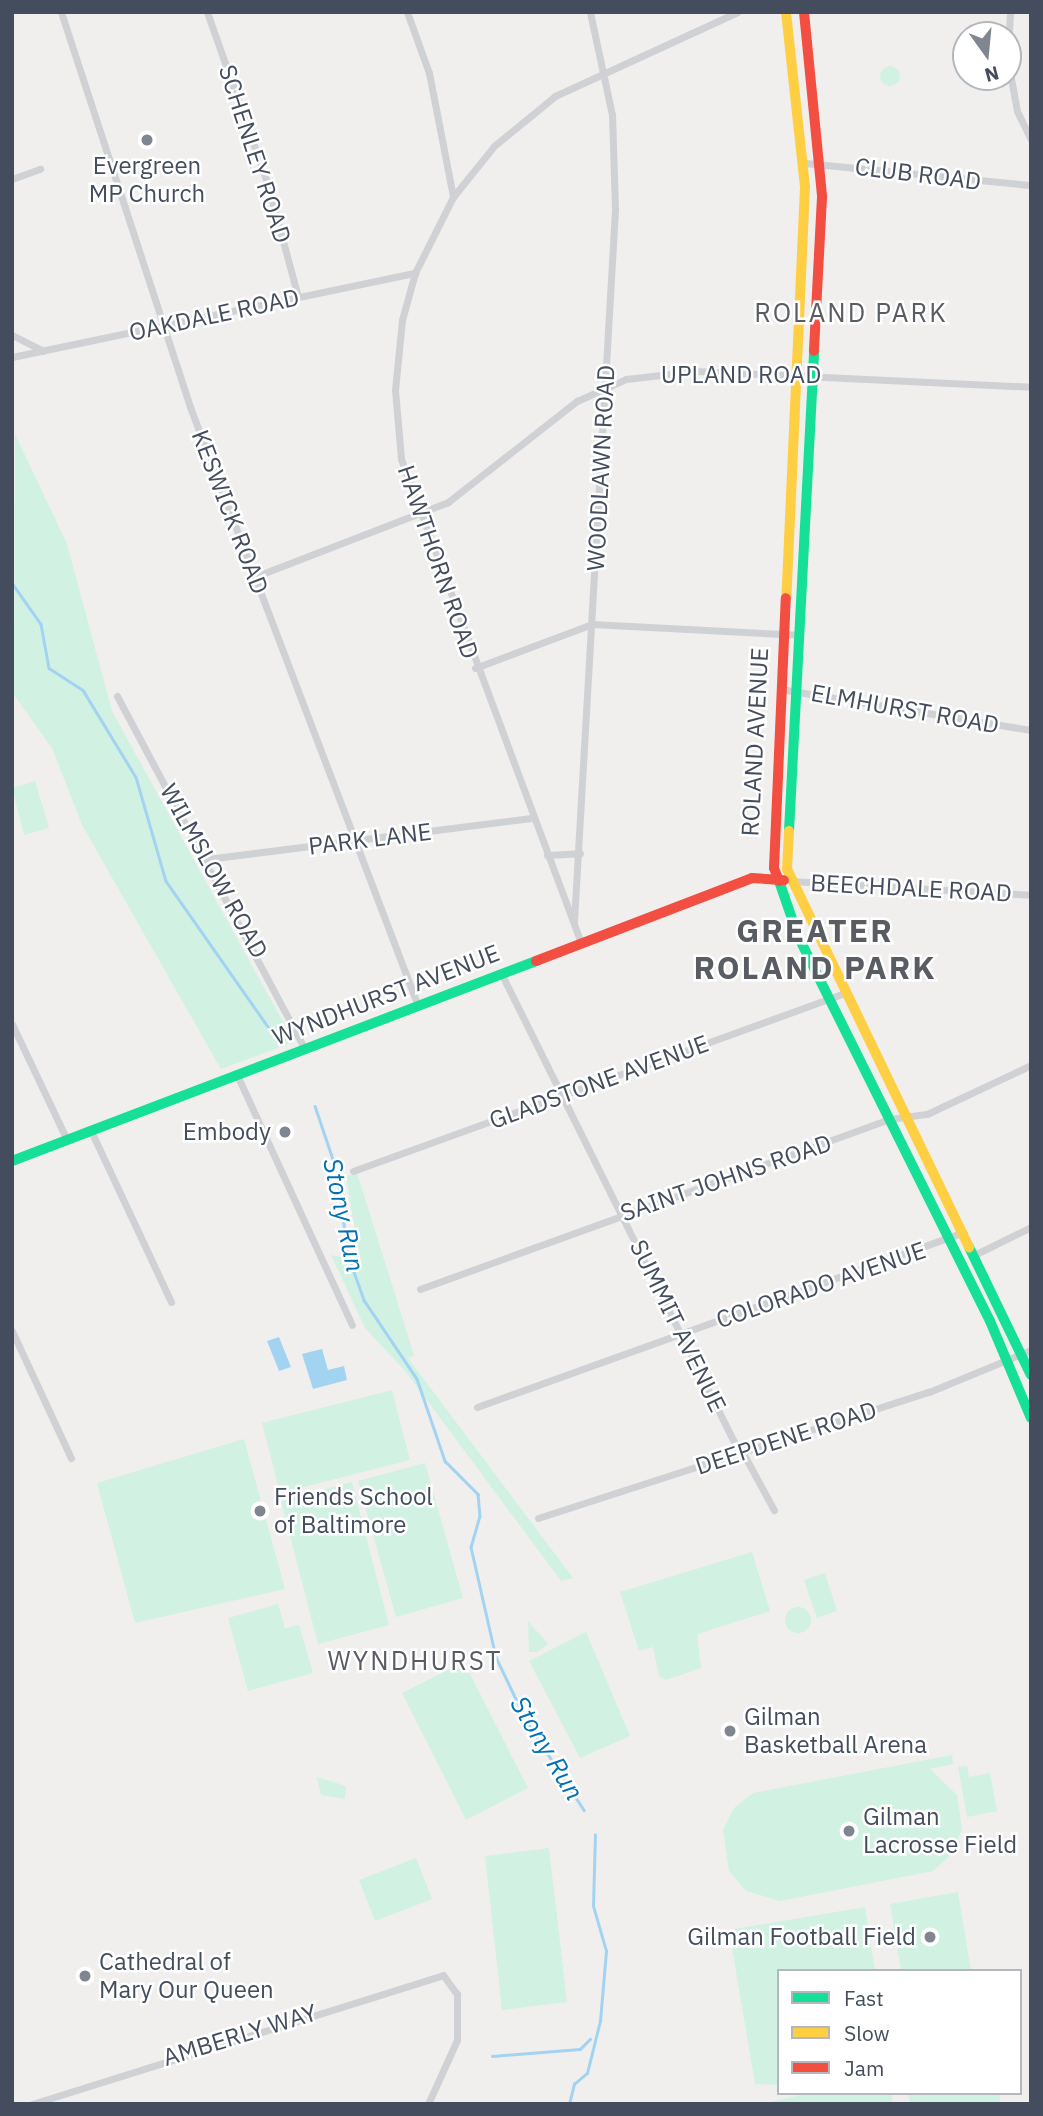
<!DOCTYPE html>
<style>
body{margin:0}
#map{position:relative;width:1043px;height:2116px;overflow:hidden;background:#f0efee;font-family:"IBM Plex Sans",sans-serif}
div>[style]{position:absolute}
.green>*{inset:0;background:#d1f1e2}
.round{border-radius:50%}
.water>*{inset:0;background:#a2d4f2}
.stream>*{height:2.5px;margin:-1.25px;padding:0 1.25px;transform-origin:1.25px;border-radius:1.25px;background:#a2d4f2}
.street>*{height:7px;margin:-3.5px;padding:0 3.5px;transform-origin:3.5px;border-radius:3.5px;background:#cfd1d4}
.fast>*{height:10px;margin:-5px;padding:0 5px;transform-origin:5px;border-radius:5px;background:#16e098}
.slow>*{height:10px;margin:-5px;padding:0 5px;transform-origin:5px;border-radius:5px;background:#ffcf43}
.jam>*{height:10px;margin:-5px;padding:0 5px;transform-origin:5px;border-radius:5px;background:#f24e42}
.dots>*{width:19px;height:19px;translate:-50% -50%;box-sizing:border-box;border:4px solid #fff;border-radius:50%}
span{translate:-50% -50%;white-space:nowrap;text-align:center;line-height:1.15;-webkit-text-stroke:5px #fff;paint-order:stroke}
.street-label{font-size:24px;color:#444d5d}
.poi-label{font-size:24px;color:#444d5d}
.right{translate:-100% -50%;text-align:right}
.left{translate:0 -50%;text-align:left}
.neighbourhood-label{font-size:26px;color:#5a5c63;letter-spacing:2px}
.water-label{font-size:26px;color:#0071b4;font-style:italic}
.district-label{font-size:32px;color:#5a5c63;font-weight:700;letter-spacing:2px}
.frame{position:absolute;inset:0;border:14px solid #444d5d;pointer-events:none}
.legend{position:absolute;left:777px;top:1969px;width:245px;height:126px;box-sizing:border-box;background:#fff;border:2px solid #b4b8be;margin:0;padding:9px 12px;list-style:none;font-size:21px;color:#444d5d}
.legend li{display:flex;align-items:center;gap:14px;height:35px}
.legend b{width:35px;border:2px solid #b4b8be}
.north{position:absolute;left:952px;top:21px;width:70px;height:70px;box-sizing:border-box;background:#fff;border:2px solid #b4b8be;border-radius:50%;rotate:165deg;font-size:19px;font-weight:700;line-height:28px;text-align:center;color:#444d5d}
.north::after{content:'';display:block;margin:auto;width:24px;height:32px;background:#808690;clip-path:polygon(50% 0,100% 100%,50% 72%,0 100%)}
</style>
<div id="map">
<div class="green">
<div class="round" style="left:880px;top:66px;width:20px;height:20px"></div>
<div style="clip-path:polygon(15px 434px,67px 544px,112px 711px,294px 1042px,221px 1069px,82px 825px,52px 748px,14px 695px)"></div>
<div style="clip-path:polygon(35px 781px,49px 828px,24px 835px,12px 788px)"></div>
<div style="clip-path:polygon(357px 1173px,414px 1355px,408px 1358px,573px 1578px,561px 1581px,406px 1372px,365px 1328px,331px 1255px,360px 1261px,346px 1176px)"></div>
<div style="clip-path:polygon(392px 1390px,410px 1460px,280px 1493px,262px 1423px)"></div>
<div style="clip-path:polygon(244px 1439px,285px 1589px,135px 1623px,97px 1483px)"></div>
<div style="clip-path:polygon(425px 1463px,463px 1598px,396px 1617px,358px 1481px)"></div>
<div style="clip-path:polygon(352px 1482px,389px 1625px,318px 1644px,281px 1501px)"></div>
<div style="clip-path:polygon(752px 1552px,770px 1611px,697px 1634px,701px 1668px,666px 1680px,659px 1676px,653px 1647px,639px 1651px,620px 1592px)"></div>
<div style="clip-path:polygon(825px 1573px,837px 1611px,817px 1618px,804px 1580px)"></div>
<div style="clip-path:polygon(278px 1604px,285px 1628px,299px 1625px,313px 1673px,248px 1691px,228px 1618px)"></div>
<div class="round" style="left:785px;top:1607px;width:26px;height:26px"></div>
<div style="clip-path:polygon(528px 1621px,548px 1644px,537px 1652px,529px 1652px)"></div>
<div style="clip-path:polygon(586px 1632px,630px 1736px,580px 1758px,529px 1661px)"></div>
<div style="clip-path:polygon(464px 1662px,528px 1788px,466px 1820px,402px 1693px)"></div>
<div style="clip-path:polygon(952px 1755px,953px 1764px,930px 1769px,957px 1795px,962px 1829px,953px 1853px,933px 1871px,780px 1901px,746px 1891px,729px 1871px,723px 1830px,734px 1808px,753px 1793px)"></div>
<div style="clip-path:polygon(967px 1766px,969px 1777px,990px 1773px,997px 1811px,967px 1817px,958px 1767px)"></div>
<div style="clip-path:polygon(317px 1777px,346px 1786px,345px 1799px,321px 1795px)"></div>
<div style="clip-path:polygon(549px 1848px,567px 2002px,502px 2010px,485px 1856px)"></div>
<div style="clip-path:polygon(416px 1858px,432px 1899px,375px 1921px,359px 1880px)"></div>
<div style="clip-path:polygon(958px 1892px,971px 1971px,901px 1971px,890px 1904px)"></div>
<div style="clip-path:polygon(865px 1907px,875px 1971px,779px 1971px,779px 2085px,755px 2084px,730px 1936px,735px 1929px)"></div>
<div style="clip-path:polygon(810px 2093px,891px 2093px,893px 2104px,761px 2104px)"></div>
<div style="clip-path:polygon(908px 2093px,999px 2093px,1001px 2104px,910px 2104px)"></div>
</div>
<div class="water">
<div style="clip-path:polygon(279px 1337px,291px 1367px,279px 1371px,267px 1341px)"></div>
<div style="clip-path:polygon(322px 1349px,328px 1370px,344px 1366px,347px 1380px,313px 1389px,302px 1354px)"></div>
</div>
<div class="stream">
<div style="left:12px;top:583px;width:50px;rotate:54.7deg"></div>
<div style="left:41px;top:624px;width:45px;rotate:79.7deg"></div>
<div style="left:49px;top:668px;width:40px;rotate:32.9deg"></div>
<div style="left:83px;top:690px;width:102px;rotate:58.7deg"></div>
<div style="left:136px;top:777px;width:108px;rotate:73.9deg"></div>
<div style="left:166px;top:881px;width:200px;rotate:55deg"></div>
<div style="left:315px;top:1106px;width:69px;rotate:71.3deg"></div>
<div style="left:337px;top:1171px;width:85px;rotate:82.5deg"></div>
<div style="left:348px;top:1255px;width:48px;rotate:70.4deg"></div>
<div style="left:364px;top:1300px;width:95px;rotate:56.1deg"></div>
<div style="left:417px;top:1379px;width:87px;rotate:71.1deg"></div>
<div style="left:445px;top:1461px;width:47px;rotate:45deg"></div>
<div style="left:478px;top:1494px;width:22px;rotate:85deg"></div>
<div style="left:480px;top:1516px;width:32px;rotate:106deg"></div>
<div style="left:471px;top:1547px;width:113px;rotate:77.2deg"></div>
<div style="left:496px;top:1657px;width:70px;rotate:64.5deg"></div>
<div style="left:526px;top:1720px;width:107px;rotate:57.2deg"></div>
<div style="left:492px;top:2056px;width:88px;rotate:-4.5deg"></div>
<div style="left:580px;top:2049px;width:14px;rotate:-45deg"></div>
<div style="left:569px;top:2104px;width:21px;rotate:-76deg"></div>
<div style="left:574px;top:2084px;width:17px;rotate:-40deg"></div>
<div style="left:587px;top:2073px;width:54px;rotate:-76deg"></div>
<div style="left:600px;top:2021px;width:70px;rotate:-85.1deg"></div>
<div style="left:606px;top:1951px;width:47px;rotate:-106.1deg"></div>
<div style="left:593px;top:1906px;width:71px;rotate:-88.4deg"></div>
</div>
<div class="street">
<div style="left:61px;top:12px;width:416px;rotate:71.9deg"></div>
<div style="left:190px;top:407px;width:641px;rotate:69.16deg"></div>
<div style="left:207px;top:12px;width:180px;rotate:70.6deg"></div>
<div style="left:267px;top:182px;width:119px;rotate:74.9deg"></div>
<div style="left:407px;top:12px;width:65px;rotate:70.2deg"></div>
<div style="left:429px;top:73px;width:126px;rotate:79deg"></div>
<div style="left:453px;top:197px;width:85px;rotate:116.6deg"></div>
<div style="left:415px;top:273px;width:49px;rotate:105.5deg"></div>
<div style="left:402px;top:320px;width:70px;rotate:95.7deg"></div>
<div style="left:395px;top:390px;width:69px;rotate:85deg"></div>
<div style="left:401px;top:459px;width:516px;rotate:69.6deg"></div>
<div style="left:1008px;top:51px;width:39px;rotate:-87deg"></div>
<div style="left:1008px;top:62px;width:50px;rotate:79.6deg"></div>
<div style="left:1017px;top:111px;width:32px;rotate:64deg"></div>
<div style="left:805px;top:163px;width:227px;rotate:5.6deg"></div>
<div style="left:12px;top:179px;width:30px;rotate:-20deg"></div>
<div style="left:453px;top:197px;width:65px;rotate:-51.2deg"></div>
<div style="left:494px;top:146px;width:79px;rotate:-39.3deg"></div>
<div style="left:555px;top:96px;width:201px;rotate:-24.7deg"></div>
<div style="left:12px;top:335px;width:35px;rotate:27deg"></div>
<div style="left:12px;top:357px;width:412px;rotate:-11.8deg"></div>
<div style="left:254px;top:577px;width:208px;rotate:-21.1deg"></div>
<div style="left:448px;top:502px;width:164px;rotate:-38.1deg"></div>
<div style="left:577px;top:401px;width:54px;rotate:-24.2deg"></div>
<div style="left:626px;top:379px;width:70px;rotate:-6.5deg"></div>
<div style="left:696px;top:371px;width:335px;rotate:2.7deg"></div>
<div style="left:475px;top:668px;width:125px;rotate:-20.6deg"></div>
<div style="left:592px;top:624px;width:207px;rotate:3deg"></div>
<div style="left:780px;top:689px;width:254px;rotate:9.3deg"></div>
<div style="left:117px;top:696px;width:400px;rotate:62deg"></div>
<div style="left:547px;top:855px;width:33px;rotate:-3deg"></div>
<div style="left:207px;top:859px;width:329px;rotate:-7.2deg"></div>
<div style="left:791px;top:881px;width:240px;rotate:3.3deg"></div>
<div style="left:574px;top:921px;width:713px;rotate:-86.7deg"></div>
<div style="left:615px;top:209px;width:94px;rotate:-91.8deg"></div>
<div style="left:612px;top:115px;width:105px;rotate:-102.1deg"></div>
<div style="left:501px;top:973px;width:537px;rotate:63.58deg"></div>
<div style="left:12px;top:1024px;width:128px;rotate:64.6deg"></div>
<div style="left:237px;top:1075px;width:275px;rotate:65.3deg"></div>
<div style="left:91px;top:1131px;width:189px;rotate:64.9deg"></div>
<div style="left:353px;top:1171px;width:523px;rotate:-19.89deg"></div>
<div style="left:972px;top:1256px;width:66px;rotate:-26.2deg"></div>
<div style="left:420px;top:1289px;width:500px;rotate:-19.9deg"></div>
<div style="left:890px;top:1119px;width:37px;rotate:-8deg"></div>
<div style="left:927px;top:1114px;width:115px;rotate:-25.2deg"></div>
<div style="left:12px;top:1331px;width:140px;rotate:65.1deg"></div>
<div style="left:477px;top:1407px;width:517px;rotate:-19.77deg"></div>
<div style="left:743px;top:1453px;width:65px;rotate:61.5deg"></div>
<div style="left:538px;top:1518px;width:411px;rotate:-17.9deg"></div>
<div style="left:929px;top:1392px;width:110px;rotate:-22.4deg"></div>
<div style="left:32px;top:2104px;width:431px;rotate:-17.4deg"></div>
<div style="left:443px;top:1975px;width:24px;rotate:54deg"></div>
<div style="left:457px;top:1994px;width:46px;rotate:90deg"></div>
<div style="left:457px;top:2040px;width:70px;rotate:114.4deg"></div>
</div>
<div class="fast">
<div style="left:789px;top:831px;width:481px;rotate:-87deg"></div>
<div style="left:779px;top:881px;width:58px;rotate:70.9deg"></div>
<div style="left:798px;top:936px;width:430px;rotate:63.5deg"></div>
<div style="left:990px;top:1321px;width:105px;rotate:67.1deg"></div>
<div style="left:12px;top:1161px;width:561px;rotate:-20.89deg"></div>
<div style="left:969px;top:1247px;width:142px;rotate:64.2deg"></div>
</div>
<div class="slow">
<div style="left:786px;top:12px;width:176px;rotate:83.8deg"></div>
<div style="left:805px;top:187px;width:411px;rotate:92.6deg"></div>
<div style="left:789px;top:831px;width:38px;rotate:93deg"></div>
<div style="left:787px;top:869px;width:420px;rotate:64.3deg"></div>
</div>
<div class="jam">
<div style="left:804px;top:12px;width:186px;rotate:84.4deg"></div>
<div style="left:822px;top:197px;width:154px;rotate:93deg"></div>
<div style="left:779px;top:881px;width:14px;rotate:-111deg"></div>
<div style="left:774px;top:868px;width:270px;rotate:-87.5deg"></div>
<div style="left:536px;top:961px;width:231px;rotate:-21deg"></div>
<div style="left:752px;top:878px;width:32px;rotate:4deg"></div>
</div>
<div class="dots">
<div style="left:147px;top:140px;background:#808690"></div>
<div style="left:285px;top:1132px;background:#808690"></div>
<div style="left:260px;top:1511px;background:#808690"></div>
<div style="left:730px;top:1731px;background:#808690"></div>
<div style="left:849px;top:1831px;background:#808690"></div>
<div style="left:930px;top:1937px;background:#808690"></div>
<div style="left:85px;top:1976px;background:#808690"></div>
</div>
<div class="street-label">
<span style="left:255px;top:154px;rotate:72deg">SCHENLEY ROAD</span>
<span style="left:918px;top:174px;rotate:7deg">CLUB ROAD</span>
<span style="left:214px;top:315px;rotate:-12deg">OAKDALE ROAD</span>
<span style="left:741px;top:375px">UPLAND ROAD</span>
<span style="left:601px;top:468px;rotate:-87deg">WOODLAWN ROAD</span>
<span style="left:230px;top:512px;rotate:69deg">KESWICK ROAD</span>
<span style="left:438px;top:562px;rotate:71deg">HAWTHORN ROAD</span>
<span style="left:905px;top:709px;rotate:10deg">ELMHURST ROAD</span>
<span style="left:755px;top:742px;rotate:-87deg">ROLAND AVENUE</span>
<span style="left:370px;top:839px;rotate:-7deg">PARK LANE</span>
<span style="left:214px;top:871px;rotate:61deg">WILMSLOW ROAD</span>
<span style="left:911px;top:888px;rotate:3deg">BEECHDALE ROAD</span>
<span style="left:386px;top:995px;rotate:-21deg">WYNDHURST AVENUE</span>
<span style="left:599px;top:1082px;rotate:-20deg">GLADSTONE AVENUE</span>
<span style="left:726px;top:1178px;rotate:-19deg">SAINT JOHNS ROAD</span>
<span style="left:821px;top:1285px;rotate:-19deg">COLORADO AVENUE</span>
<span style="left:678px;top:1326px;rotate:64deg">SUMMIT AVENUE</span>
<span style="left:786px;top:1438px;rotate:-18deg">DEEPDENE ROAD</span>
<span style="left:240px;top:2035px;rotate:-17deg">AMBERLY WAY</span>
</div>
<div class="poi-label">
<span style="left:147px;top:180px">Evergreen<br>MP Church</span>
<span class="right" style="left:271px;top:1132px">Embody</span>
<span class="left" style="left:274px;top:1511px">Friends School<br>of Baltimore</span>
<span class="left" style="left:744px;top:1731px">Gilman<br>Basketball Arena</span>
<span class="left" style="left:863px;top:1831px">Gilman<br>Lacrosse Field</span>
<span class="right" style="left:916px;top:1937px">Gilman Football Field</span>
<span class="left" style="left:99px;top:1976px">Cathedral of<br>Mary Our Queen</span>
</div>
<div class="neighbourhood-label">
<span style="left:851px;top:313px">ROLAND PARK</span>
<span style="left:415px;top:1661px">WYNDHURST</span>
</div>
<div class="water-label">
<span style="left:344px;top:1215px;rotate:78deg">Stony Run</span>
<span style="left:547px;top:1748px;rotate:59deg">Stony Run</span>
</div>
<div class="district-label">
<span style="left:815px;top:949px">GREATER<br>ROLAND PARK</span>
</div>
<div class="frame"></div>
<ul class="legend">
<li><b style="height:9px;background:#16e098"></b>Fast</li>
<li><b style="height:9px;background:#ffcf43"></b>Slow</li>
<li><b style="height:9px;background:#f24e42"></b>Jam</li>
</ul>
<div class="north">N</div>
</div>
